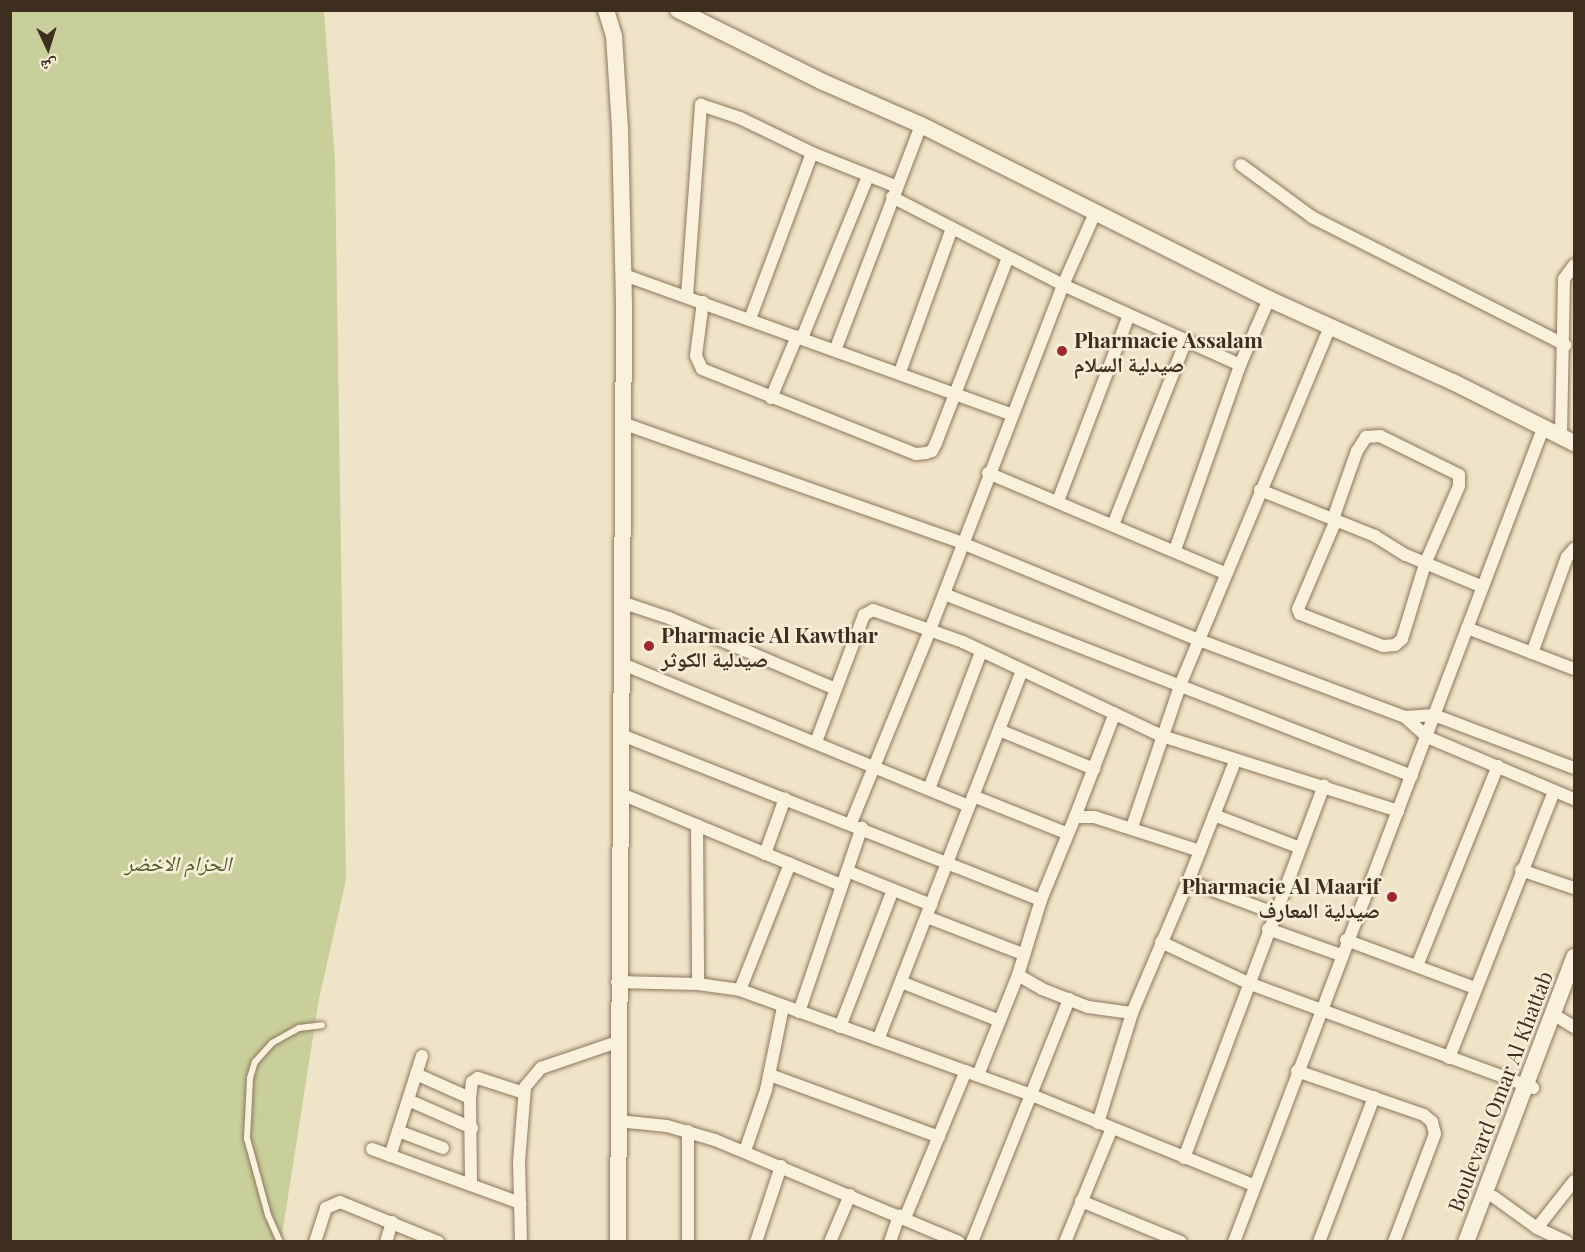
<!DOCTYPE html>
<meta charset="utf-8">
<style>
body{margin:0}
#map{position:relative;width:1585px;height:1252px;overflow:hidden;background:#f0e4c8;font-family:"Playfair Display","Noto Naskh Arabic",serif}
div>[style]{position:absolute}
.green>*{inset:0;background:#c9cf9b}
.roads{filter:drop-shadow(0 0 2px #8d765c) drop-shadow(0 0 2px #8d765c)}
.lane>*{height:6px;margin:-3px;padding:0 3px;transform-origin:3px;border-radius:3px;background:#faf1dc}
.street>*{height:12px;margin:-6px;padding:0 6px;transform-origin:6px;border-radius:6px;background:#faf1dc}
.secondary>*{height:16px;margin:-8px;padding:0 8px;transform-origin:8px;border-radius:8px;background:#faf1dc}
.dots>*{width:16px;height:16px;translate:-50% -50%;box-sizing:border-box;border:3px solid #f7eed8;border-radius:50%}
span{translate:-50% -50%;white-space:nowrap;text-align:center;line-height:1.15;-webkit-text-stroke:5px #f7eed8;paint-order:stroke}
.poi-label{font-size:21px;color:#3d2e20;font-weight:700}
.left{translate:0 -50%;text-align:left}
.right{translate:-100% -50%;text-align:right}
.park-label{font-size:21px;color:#4d5a26;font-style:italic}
.street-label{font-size:21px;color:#3d2e20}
.frame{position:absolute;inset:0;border:12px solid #3d2e20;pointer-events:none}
.north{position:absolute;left:18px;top:18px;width:60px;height:60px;-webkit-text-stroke:4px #f7eed8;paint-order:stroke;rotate:176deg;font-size:16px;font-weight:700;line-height:24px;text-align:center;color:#3d2e20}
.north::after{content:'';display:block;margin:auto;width:21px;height:27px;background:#3d2e20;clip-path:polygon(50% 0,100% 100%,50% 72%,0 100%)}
</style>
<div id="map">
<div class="green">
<div style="clip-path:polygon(10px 11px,324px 11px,335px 160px,346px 880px,319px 999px,281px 1241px,11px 1241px)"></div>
</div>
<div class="roads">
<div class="lane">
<div style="left:280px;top:1242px;width:30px;rotate:-114deg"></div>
<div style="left:268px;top:1215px;width:80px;rotate:-105.3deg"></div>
<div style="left:247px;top:1138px;width:60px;rotate:-87.1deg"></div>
<div style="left:250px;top:1078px;width:17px;rotate:-73deg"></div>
<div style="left:255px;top:1062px;width:25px;rotate:-48deg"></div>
<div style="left:272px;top:1043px;width:31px;rotate:-29deg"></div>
<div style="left:299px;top:1028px;width:23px;rotate:-7deg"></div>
</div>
<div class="street">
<div style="left:1241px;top:165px;width:88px;rotate:36.2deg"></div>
<div style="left:1312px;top:217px;width:284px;rotate:26.8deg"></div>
<div style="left:892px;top:197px;width:192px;rotate:27.2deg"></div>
<div style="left:1063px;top:285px;width:194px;rotate:24.3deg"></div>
<div style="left:624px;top:275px;width:413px;rotate:19.8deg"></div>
<div style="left:687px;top:296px;width:192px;rotate:-85.8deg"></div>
<div style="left:701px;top:105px;width:41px;rotate:18.4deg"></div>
<div style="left:740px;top:118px;width:80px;rotate:25.9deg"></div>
<div style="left:812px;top:153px;width:89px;rotate:21.7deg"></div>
<div style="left:703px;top:302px;width:54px;rotate:97.4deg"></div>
<div style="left:696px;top:356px;width:14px;rotate:65deg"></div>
<div style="left:702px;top:369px;width:230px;rotate:21.7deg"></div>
<div style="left:916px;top:454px;width:10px;rotate:-6deg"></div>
<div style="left:926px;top:453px;width:6px;rotate:-18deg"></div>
<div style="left:932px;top:451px;width:9px;rotate:-63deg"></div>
<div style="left:936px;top:443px;width:199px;rotate:-68.8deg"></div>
<div style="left:750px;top:319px;width:177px;rotate:-69.5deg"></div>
<div style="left:802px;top:338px;width:175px;rotate:-67.8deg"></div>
<div style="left:836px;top:348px;width:239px;rotate:-69.1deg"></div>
<div style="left:900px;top:372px;width:153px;rotate:-70.1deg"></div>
<div style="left:771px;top:398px;width:67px;rotate:-67.2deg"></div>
<div style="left:622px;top:423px;width:361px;rotate:19.4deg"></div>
<div style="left:962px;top:543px;width:256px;rotate:22.3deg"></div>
<div style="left:1199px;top:640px;width:220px;rotate:20.5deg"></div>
<div style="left:1561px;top:435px;width:156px;rotate:-88.9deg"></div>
<div style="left:1564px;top:279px;width:17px;rotate:-54deg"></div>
<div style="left:988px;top:473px;width:257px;rotate:22.9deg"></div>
<div style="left:1260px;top:490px;width:124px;rotate:21.8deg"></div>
<div style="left:1375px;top:536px;width:36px;rotate:32deg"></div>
<div style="left:1406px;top:555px;width:83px;rotate:22.6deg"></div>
<div style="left:1058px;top:501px;width:199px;rotate:-69.1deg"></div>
<div style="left:1333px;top:519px;width:72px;rotate:-70.6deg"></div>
<div style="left:1357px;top:451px;width:17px;rotate:-57deg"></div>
<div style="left:1366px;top:437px;width:14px;rotate:-4deg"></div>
<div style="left:1380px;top:436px;width:88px;rotate:26.3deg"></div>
<div style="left:1459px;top:475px;width:11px;rotate:90deg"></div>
<div style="left:1459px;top:486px;width:85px;rotate:113.6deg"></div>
<div style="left:1425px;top:564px;width:78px;rotate:107deg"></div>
<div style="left:1402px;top:639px;width:9px;rotate:139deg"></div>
<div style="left:1395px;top:645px;width:12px;rotate:175deg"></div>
<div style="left:1383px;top:646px;width:89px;rotate:-158.9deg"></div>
<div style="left:1300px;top:614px;width:5px;rotate:-112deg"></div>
<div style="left:1298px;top:609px;width:97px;rotate:-66.9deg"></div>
<div style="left:1113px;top:525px;width:198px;rotate:-68.4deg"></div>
<div style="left:1175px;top:550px;width:196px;rotate:-70.6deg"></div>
<div style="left:1240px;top:365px;width:72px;rotate:-66.3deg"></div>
<div style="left:944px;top:594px;width:502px;rotate:21.25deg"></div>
<div style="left:621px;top:602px;width:51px;rotate:18.4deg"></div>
<div style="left:669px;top:618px;width:178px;rotate:23.1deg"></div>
<div style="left:1467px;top:628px;width:115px;rotate:21deg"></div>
<div style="left:1532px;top:653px;width:102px;rotate:-70deg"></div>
<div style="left:1567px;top:557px;width:11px;rotate:-49deg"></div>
<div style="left:620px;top:663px;width:377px;rotate:22.3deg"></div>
<div style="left:999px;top:730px;width:103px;rotate:22.3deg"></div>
<div style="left:619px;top:734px;width:453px;rotate:21.5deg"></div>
<div style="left:816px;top:742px;width:136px;rotate:-69.3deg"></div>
<div style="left:864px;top:615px;width:10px;rotate:-29deg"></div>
<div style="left:873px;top:610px;width:96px;rotate:19.6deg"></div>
<div style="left:963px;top:642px;width:220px;rotate:25.3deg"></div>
<div style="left:1162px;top:736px;width:248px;rotate:17.6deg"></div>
<div style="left:1574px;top:768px;width:150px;rotate:-159.3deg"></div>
<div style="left:1434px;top:715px;width:29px;rotate:176deg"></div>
<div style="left:1405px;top:717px;width:30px;rotate:42deg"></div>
<div style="left:1427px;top:737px;width:160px;rotate:22.9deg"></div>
<div style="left:929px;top:789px;width:147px;rotate:-69.2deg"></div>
<div style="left:619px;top:793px;width:240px;rotate:22.5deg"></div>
<div style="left:973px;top:796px;width:100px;rotate:21.7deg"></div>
<div style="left:1214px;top:815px;width:90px;rotate:20.9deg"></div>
<div style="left:1075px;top:817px;width:111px;rotate:-69deg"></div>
<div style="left:851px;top:823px;width:209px;rotate:-67.7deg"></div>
<div style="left:930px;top:630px;width:370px;rotate:-68.9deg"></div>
<div style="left:1063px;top:285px;width:81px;rotate:-66deg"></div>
<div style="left:697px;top:825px;width:159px;rotate:89.6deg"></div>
<div style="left:1132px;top:827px;width:152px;rotate:-71.2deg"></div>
<div style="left:1181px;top:683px;width:386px;rotate:-67.3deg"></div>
<div style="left:1200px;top:851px;width:111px;rotate:-162.2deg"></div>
<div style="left:1094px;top:817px;width:19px;rotate:180deg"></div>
<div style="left:1075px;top:817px;width:90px;rotate:112.3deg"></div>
<div style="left:1041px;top:900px;width:78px;rotate:107deg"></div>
<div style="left:1018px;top:975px;width:28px;rotate:30deg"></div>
<div style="left:1042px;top:989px;width:49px;rotate:21.4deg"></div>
<div style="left:1088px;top:1007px;width:44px;rotate:7.8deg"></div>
<div style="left:1132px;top:1013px;width:143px;rotate:-67deg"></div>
<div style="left:1188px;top:881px;width:32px;rotate:-68deg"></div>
<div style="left:1200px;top:851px;width:97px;rotate:-68.7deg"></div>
<div style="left:765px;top:854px;width:59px;rotate:-70.3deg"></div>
<div style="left:1521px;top:870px;width:56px;rotate:18.8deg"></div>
<div style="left:847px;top:871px;width:91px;rotate:22deg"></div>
<div style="left:1188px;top:881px;width:92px;rotate:20.4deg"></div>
<div style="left:927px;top:917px;width:103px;rotate:21.1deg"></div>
<div style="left:1268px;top:929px;width:77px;rotate:19.6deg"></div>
<div style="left:1346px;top:940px;width:138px;rotate:20.4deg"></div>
<div style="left:1161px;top:942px;width:96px;rotate:25.2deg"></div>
<div style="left:1248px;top:983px;width:304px;rotate:20.2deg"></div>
<div style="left:1417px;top:966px;width:216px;rotate:-68deg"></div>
<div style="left:617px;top:982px;width:81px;rotate:1.4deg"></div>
<div style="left:698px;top:984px;width:42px;rotate:8.1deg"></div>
<div style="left:740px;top:990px;width:313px;rotate:19.8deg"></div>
<div style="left:1034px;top:1096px;width:236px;rotate:22.1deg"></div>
<div style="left:901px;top:982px;width:106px;rotate:21.5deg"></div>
<div style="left:740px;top:990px;width:136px;rotate:-68.4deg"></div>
<div style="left:799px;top:1012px;width:195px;rotate:-71.2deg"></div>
<div style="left:1561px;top:1019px;width:15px;rotate:32deg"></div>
<div style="left:840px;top:1027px;width:147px;rotate:-68.9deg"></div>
<div style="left:878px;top:1040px;width:396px;rotate:-68.7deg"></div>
<div style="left:1449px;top:1058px;width:287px;rotate:-68.5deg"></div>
<div style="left:1297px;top:1071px;width:134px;rotate:19.1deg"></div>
<div style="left:1424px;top:1115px;width:11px;rotate:41deg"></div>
<div style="left:1432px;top:1122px;width:12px;rotate:76deg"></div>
<div style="left:1435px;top:1134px;width:116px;rotate:110.8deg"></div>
<div style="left:416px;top:1074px;width:59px;rotate:24deg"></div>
<div style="left:470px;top:1098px;width:87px;rotate:89.3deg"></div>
<div style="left:770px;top:1075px;width:180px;rotate:20.1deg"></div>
<div style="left:978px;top:1075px;width:108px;rotate:-68.2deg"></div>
<div style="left:470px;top:1098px;width:16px;rotate:-83deg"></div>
<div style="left:472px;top:1082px;width:7px;rotate:-34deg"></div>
<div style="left:478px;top:1078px;width:48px;rotate:18.1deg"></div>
<div style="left:408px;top:1100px;width:70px;rotate:23.6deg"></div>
<div style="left:618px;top:1121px;width:49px;rotate:5.8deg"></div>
<div style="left:667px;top:1126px;width:50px;rotate:16.3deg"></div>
<div style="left:715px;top:1140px;width:264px;rotate:22.7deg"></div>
<div style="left:1098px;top:1123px;width:115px;rotate:-72.8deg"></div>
<div style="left:398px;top:1131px;width:48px;rotate:20.7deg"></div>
<div style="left:688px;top:1131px;width:111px;rotate:90deg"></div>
<div style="left:372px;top:1149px;width:158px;rotate:20deg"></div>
<div style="left:745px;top:1151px;width:65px;rotate:-71deg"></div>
<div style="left:766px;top:1090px;width:85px;rotate:-78.4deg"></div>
<div style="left:390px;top:1156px;width:105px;rotate:-72.3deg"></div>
<div style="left:1184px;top:1158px;width:398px;rotate:-69.4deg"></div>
<div style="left:1494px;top:1197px;width:53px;rotate:35.8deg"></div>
<div style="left:1537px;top:1228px;width:33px;rotate:25deg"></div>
<div style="left:1081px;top:1201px;width:108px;rotate:22.3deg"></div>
<div style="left:905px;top:1218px;width:159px;rotate:-67.5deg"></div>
<div style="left:1537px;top:1228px;width:60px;rotate:-51.8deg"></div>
<div style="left:315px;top:1242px;width:36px;rotate:-72deg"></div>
<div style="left:326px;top:1208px;width:15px;rotate:-23deg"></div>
<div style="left:340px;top:1202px;width:106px;rotate:22.2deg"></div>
<div style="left:386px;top:1242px;width:21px;rotate:-73deg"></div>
<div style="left:521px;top:1242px;width:80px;rotate:-91.4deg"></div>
<div style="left:519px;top:1162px;width:75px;rotate:-85.4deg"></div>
<div style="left:525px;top:1087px;width:25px;rotate:-50deg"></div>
<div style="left:541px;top:1068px;width:80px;rotate:-18.9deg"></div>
<div style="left:756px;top:1242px;width:80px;rotate:-71.8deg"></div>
<div style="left:830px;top:1242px;width:51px;rotate:-66.9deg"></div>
<div style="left:890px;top:1242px;width:28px;rotate:-71deg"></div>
<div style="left:972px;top:1242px;width:262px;rotate:-68.2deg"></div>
<div style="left:1065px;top:1242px;width:123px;rotate:-67.6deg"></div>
<div style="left:1234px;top:1242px;width:873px;rotate:-69.2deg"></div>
<div style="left:1319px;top:1242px;width:155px;rotate:-69.2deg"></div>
</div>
<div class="secondary">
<div style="left:606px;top:10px;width:27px;rotate:73deg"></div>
<div style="left:614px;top:36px;width:92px;rotate:86.3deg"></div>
<div style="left:620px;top:128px;width:179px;rotate:88.7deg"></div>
<div style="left:624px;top:307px;width:935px;rotate:90.37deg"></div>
<div style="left:678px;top:10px;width:162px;rotate:26.4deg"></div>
<div style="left:823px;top:82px;width:107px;rotate:23.7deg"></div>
<div style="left:921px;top:125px;width:389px;rotate:26.6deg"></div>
<div style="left:1269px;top:299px;width:202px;rotate:24.3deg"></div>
<div style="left:1453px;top:382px;width:136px;rotate:26.8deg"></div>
<div style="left:1466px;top:1242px;width:305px;rotate:-69.2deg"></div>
</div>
</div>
<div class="dots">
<div style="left:1062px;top:351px;background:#9e2a2b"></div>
<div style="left:649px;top:646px;background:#9e2a2b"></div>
<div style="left:1392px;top:897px;background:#9e2a2b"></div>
</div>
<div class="poi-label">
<span class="left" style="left:1074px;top:351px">Pharmacie Assalam<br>صيدلية السلام</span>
<span class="left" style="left:661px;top:646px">Pharmacie Al Kawthar<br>صيدلية الكوثر</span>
<span class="right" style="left:1380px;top:897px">Pharmacie Al Maarif<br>صيدلية المعارف</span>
</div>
<div class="park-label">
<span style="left:178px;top:862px">الحزام الاخضر</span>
</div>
<div class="street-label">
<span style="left:1499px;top:1091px;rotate:-69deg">Boulevard Omar Al Khattab</span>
</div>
<div class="frame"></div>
<div class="north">ش</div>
</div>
